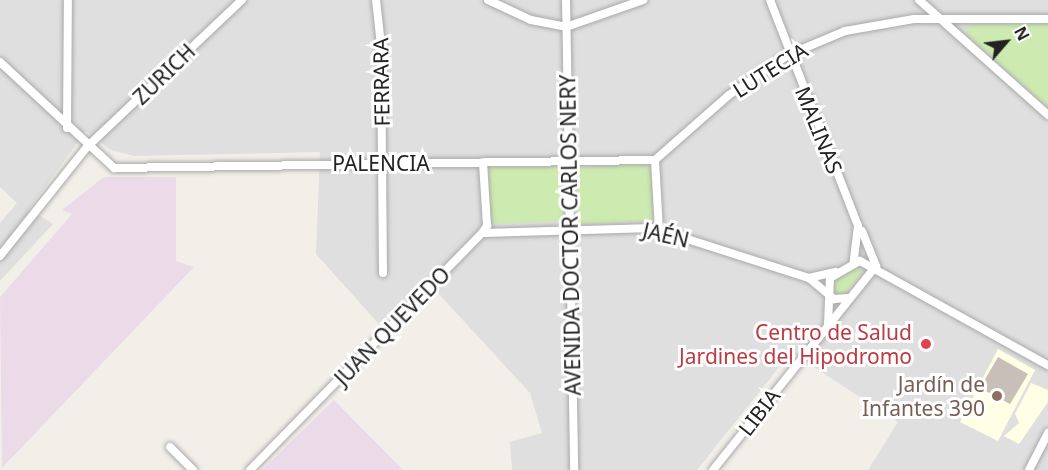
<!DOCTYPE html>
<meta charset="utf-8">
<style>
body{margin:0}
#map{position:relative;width:1048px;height:470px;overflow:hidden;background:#f2efe9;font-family:"Noto Sans",sans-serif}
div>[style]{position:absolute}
.residential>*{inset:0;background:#e0dfdf}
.industrial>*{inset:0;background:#ebdbe8}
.education>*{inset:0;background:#ffffe5}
.grass>*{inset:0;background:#cdebb0}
.building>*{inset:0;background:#c7bfb8}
.roads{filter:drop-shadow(0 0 2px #a9a9a9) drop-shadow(0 0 2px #a9a9a9)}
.minor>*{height:8px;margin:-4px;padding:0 4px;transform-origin:4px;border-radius:4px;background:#fff}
.dots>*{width:16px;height:16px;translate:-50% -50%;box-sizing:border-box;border:3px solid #fff;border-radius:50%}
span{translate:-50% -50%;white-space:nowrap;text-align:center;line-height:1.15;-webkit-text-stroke:6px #fff;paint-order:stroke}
.street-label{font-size:21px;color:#222}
.health-label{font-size:21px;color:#be3a42}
.right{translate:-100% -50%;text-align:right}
.education-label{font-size:21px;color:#785e54}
.north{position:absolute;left:976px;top:12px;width:60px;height:60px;-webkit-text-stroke:4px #fff;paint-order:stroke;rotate:62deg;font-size:16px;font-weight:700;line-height:24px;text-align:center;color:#222}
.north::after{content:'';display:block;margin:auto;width:21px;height:27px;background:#222;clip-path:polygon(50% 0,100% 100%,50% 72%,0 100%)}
</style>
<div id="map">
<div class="residential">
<div style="clip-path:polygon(0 0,1048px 0,1048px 470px,868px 470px,898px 422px,791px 352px,697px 470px,512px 470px,510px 442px,542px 433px,530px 393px,425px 279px,379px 324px,316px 254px,320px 152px,134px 156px,111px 150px,86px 131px,29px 209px,53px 224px,0 281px,0 223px,17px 203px,0 187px)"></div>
</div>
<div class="industrial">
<div style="clip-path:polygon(104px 177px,176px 177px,176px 261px,194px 267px,2px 468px,0 297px,72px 214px,62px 210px)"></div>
<div style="clip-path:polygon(334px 400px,403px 470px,262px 470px)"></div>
</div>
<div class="education">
<div style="clip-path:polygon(998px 349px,1035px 370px,998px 441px,960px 422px)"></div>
<div style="clip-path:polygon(1031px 383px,1048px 390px,1048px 402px,1019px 444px,1004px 436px,1019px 423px,1015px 414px)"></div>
</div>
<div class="grass">
<div style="clip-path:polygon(973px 23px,1048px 23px,1048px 107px,968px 36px,966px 28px)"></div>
<div style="clip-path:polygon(639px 163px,652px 170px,653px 220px,577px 225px,576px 168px)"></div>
<div style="clip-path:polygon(563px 166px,563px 221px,490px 224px,487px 167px)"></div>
<div style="clip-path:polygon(857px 264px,863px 271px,854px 283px,841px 297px,832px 296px,833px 282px)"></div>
</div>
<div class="building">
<div style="clip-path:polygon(998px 357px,1028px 374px,1010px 404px,980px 388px)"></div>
</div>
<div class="roads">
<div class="minor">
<div style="left:376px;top:0;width:45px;rotate:83.7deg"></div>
<div style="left:381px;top:45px;width:228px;rotate:89.5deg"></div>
<div style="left:488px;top:0;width:47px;rotate:24.9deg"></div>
<div style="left:531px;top:20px;width:36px;rotate:11deg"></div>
<div style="left:566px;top:27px;width:82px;rotate:-19.3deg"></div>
<div style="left:566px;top:0;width:470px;rotate:89deg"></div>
<div style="left:770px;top:0;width:243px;rotate:68.7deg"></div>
<div style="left:858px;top:226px;width:35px;rotate:97deg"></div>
<div style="left:919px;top:0;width:173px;rotate:41.7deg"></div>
<div style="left:0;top:62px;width:156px;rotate:42.9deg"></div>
<div style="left:114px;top:168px;width:541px;rotate:-0.85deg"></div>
<div style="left:67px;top:128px;width:128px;rotate:-89.6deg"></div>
<div style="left:659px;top:230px;width:70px;rotate:-93.3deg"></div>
<div style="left:655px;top:160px;width:98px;rotate:-41.3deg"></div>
<div style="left:729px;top:95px;width:71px;rotate:-34.1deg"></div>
<div style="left:788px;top:55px;width:62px;rotate:-22.8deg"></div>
<div style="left:845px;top:31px;width:70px;rotate:-9.9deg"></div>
<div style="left:914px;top:19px;width:134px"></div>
<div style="left:862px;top:231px;width:38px;rotate:68deg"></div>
<div style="left:483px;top:233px;width:170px;rotate:-1.7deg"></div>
<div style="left:653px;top:228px;width:164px;rotate:17.8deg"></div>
<div style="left:809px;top:278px;width:33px;rotate:40deg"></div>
<div style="left:834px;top:299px;width:15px;rotate:-4deg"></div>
<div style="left:0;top:256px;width:139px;rotate:-51.4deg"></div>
<div style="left:87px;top:147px;width:214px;rotate:-43.5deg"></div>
<div style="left:809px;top:278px;width:27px;rotate:-13deg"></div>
<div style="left:828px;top:325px;width:47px;rotate:-87.6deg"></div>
<div style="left:830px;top:278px;width:34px;rotate:-30deg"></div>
<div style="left:860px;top:261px;width:215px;rotate:29deg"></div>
<div style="left:170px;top:447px;width:33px;rotate:45deg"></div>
<div style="left:250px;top:470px;width:332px;rotate:-45.6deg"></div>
<div style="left:482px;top:233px;width:9px;rotate:-54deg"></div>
<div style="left:487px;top:226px;width:64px;rotate:-93.6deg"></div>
<div style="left:713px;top:470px;width:261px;rotate:-51.4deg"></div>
<div style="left:1029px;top:470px;width:42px;rotate:-62.8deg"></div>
</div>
</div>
<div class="dots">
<div style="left:926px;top:344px;background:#e0444e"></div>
<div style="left:997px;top:396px;background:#8d6e63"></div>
</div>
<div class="street-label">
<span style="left:770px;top:70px;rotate:-32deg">LUTECIA</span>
<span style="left:164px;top:74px;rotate:-44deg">ZURICH</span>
<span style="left:381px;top:82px;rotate:-91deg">FERRARA</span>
<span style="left:819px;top:130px;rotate:68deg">MALINAS</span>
<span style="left:381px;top:163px">PALENCIA</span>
<span style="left:570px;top:235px;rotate:-91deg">AVENIDA DOCTOR CARLOS NERY</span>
<span style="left:666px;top:235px;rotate:13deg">JAÉN</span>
<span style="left:392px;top:326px;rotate:-46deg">JUAN QUEVEDO</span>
<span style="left:759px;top:412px;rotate:-52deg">LIBIA</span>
</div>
<div class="health-label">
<span class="right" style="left:912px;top:344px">Centro de Salud<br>Jardines del Hipodromo</span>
</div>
<div class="education-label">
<span class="right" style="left:985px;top:396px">Jardín de<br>Infantes 390</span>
</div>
<div class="north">N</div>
</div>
